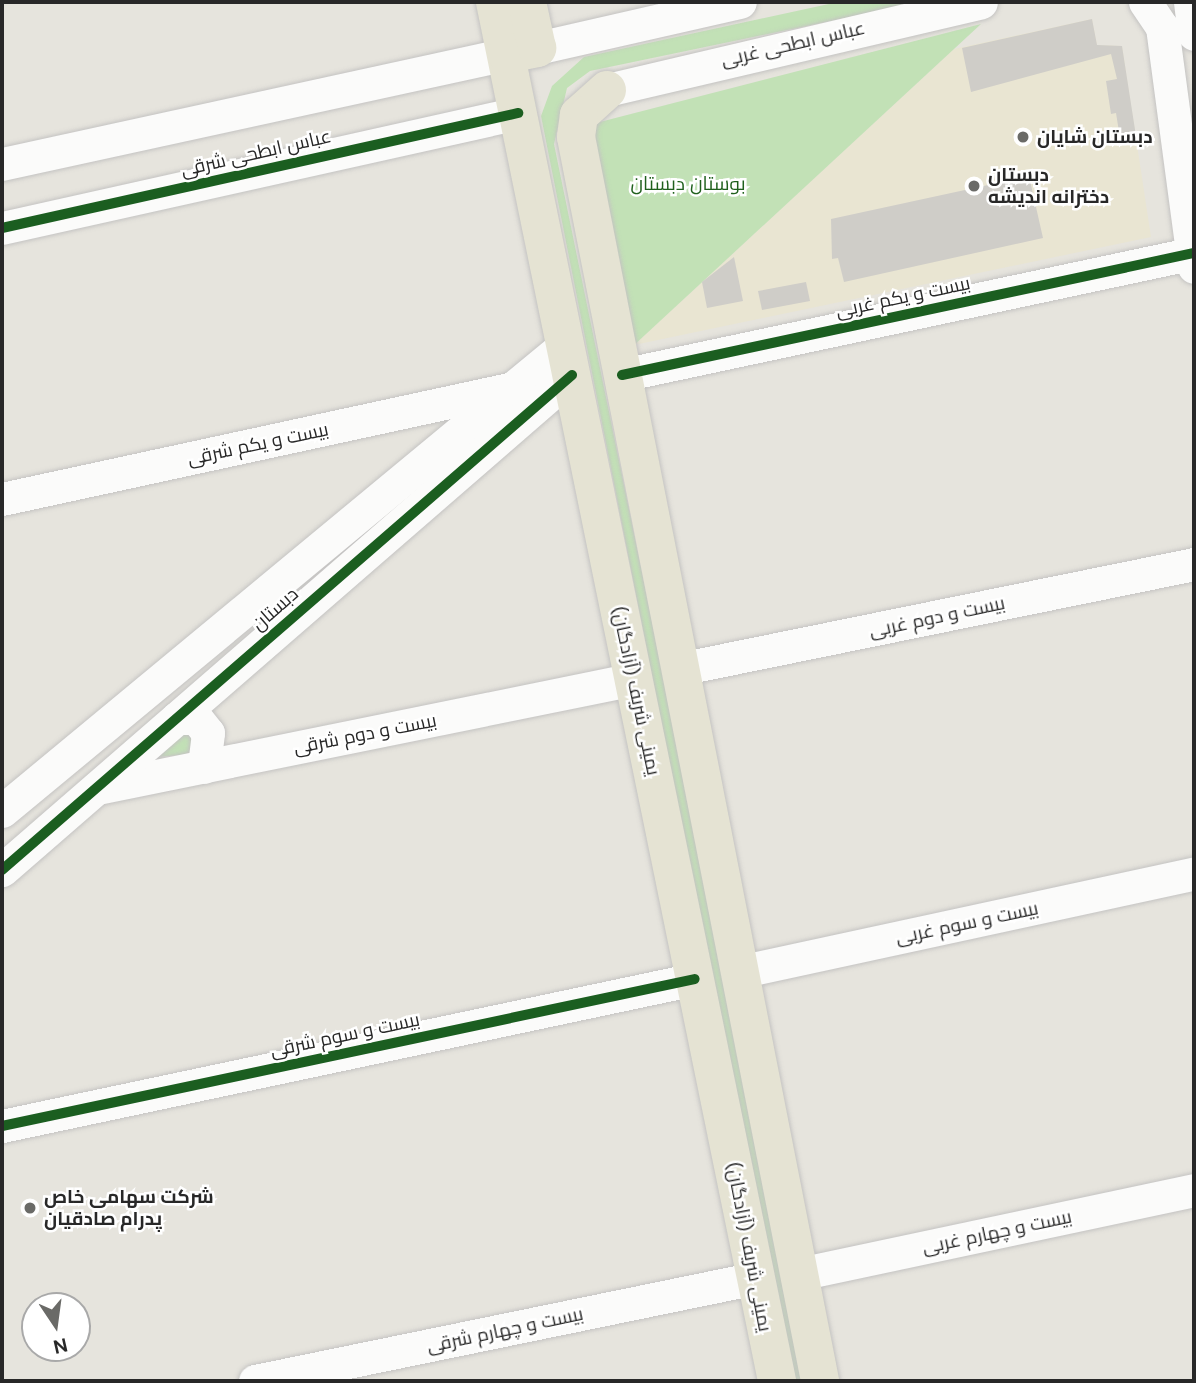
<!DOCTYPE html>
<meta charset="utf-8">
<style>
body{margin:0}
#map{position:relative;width:1196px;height:1383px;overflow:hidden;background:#e6e4dd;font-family:"DM Sans",Cairo,sans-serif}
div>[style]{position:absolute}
.education>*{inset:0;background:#e9e5d2}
.green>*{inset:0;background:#c2e1b6}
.building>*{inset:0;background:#cfcdc8}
.roads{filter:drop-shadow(0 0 2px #c4c3c2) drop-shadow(0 0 2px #c4c3c2)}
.minor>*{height:33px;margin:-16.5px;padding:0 16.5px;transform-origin:16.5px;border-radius:16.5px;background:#fbfbfa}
.major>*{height:38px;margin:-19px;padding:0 19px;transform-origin:19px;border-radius:19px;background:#e5e3d3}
.cycleway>*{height:10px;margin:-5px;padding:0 5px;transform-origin:5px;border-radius:5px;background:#1b5e20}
.dots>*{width:19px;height:19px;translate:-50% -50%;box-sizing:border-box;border:4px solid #fff;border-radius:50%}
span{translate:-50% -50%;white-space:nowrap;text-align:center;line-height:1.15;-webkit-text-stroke:5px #fff;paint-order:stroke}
.street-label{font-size:19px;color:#282828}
.poi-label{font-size:19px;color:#282828;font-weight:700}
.left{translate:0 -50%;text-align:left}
.park-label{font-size:19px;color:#1f601c}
.frame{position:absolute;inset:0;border:4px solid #282828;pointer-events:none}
.north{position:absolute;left:21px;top:1292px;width:70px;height:70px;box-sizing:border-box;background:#fff;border:2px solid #a9a9a9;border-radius:50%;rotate:167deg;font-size:19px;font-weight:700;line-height:28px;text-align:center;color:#282828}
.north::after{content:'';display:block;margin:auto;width:24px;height:32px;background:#6a6a67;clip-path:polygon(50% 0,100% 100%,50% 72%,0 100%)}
</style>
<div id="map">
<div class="education">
<div style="clip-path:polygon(1092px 19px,1097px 45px,1122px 46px,1151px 237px,634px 345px,954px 49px)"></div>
</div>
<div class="green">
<div style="clip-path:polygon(838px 2px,922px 2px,590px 71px,567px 88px,554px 144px,808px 1381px,792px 1381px,541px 116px,552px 86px,584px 57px)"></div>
<div style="clip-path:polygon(981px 24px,632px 347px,592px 124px)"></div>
<div style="clip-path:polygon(188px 727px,197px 754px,154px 757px)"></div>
</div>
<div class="building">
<div style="clip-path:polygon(1092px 19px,1097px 45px,1122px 46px,1136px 136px,1120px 138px,1116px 113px,1111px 114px,1106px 81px,1117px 79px,1111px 54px,971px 92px,962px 48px)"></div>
<div style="clip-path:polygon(1029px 176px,1043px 238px,844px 282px,838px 258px,832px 259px,831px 219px)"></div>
<div style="clip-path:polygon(734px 257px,743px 301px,707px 308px,702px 282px)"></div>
<div style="clip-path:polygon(806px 282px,810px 301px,762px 310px,758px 291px)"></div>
</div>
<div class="roads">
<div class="minor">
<div style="left:1145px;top:2px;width:30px;rotate:56deg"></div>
<div style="left:1162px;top:27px;width:242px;rotate:82.4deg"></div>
<div style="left:1190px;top:2px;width:32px;rotate:83deg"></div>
<div style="left:537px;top:48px;width:208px;rotate:-12.8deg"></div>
<div style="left:607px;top:90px;width:384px;rotate:-13.2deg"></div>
<div style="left:2px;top:164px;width:517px;rotate:-12.29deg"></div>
<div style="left:2px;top:228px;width:529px;rotate:-12.56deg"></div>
<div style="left:622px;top:375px;width:585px;rotate:-12.04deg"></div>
<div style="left:2px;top:499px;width:519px;rotate:-12.24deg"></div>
<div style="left:679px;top:669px;width:526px;rotate:-11.52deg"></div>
<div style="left:177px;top:718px;width:19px"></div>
<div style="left:196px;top:718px;width:19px;rotate:51deg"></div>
<div style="left:208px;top:733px;width:34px;rotate:97deg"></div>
<div style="left:97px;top:788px;width:548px;rotate:-11.47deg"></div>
<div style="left:2px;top:811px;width:732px;rotate:-39.63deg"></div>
<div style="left:2px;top:870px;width:755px;rotate:-40.97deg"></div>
<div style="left:739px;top:972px;width:465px;rotate:-12.2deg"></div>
<div style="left:2px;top:1126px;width:708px;rotate:-11.98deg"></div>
<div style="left:799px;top:1274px;width:404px;rotate:-12deg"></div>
<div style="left:255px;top:1381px;width:511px;rotate:-11.62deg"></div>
</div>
<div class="major">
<div style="left:495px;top:2px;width:1408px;rotate:78.44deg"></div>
<div style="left:507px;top:54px;width:31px;rotate:-11deg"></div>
<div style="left:537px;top:48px;width:47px;rotate:-102.3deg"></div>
<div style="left:607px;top:90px;width:38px;rotate:138deg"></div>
<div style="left:579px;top:115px;width:22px;rotate:98deg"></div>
<div style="left:576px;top:137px;width:1268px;rotate:78.9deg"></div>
</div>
</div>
<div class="cycleway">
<div style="left:2px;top:228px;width:529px;rotate:-12.56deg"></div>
<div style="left:622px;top:375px;width:585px;rotate:-12.04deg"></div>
<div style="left:2px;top:870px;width:755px;rotate:-40.97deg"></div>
<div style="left:2px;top:1126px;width:708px;rotate:-11.98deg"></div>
</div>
<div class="dots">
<div style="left:1023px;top:137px;background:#6a6a67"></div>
<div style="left:974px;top:186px;background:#6a6a67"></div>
<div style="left:30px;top:1208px;background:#6a6a67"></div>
</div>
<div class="street-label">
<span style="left:793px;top:44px;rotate:-13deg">عباس ابطحی غربی</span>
<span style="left:256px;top:153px;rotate:-13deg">عباس ابطحی شرقی</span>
<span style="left:903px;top:297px;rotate:-12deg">بیست و یکم غربی</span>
<span style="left:258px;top:444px;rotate:-12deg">بیست و یکم شرقی</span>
<span style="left:275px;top:609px;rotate:-41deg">دبستان</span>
<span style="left:937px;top:617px;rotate:-12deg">بیست و دوم غربی</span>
<span style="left:636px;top:691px;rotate:78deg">یمینی شریف (آزادگان)</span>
<span style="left:365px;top:734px;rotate:-11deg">بیست و دوم شرقی</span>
<span style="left:967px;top:923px;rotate:-12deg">بیست و سوم غربی</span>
<span style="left:345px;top:1035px;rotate:-12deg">بیست و سوم شرقی</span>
<span style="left:997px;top:1232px;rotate:-12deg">بیست و چهارم غربی</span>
<span style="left:749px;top:1247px;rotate:79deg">یمینی شریف (آزادگان)</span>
<span style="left:505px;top:1330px;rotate:-12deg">بیست و چهارم شرقی</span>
</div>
<div class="poi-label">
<span class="left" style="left:1037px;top:137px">دبستان شایان</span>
<span class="left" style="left:988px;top:186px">دبستان<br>دخترانه اندیشه</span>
<span class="left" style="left:44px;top:1208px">شرکت سهامی خاص<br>پدرام صادقیان</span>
</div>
<div class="park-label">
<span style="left:688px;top:184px">بوستان دبستان</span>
</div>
<div class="frame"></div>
<div class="north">N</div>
</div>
